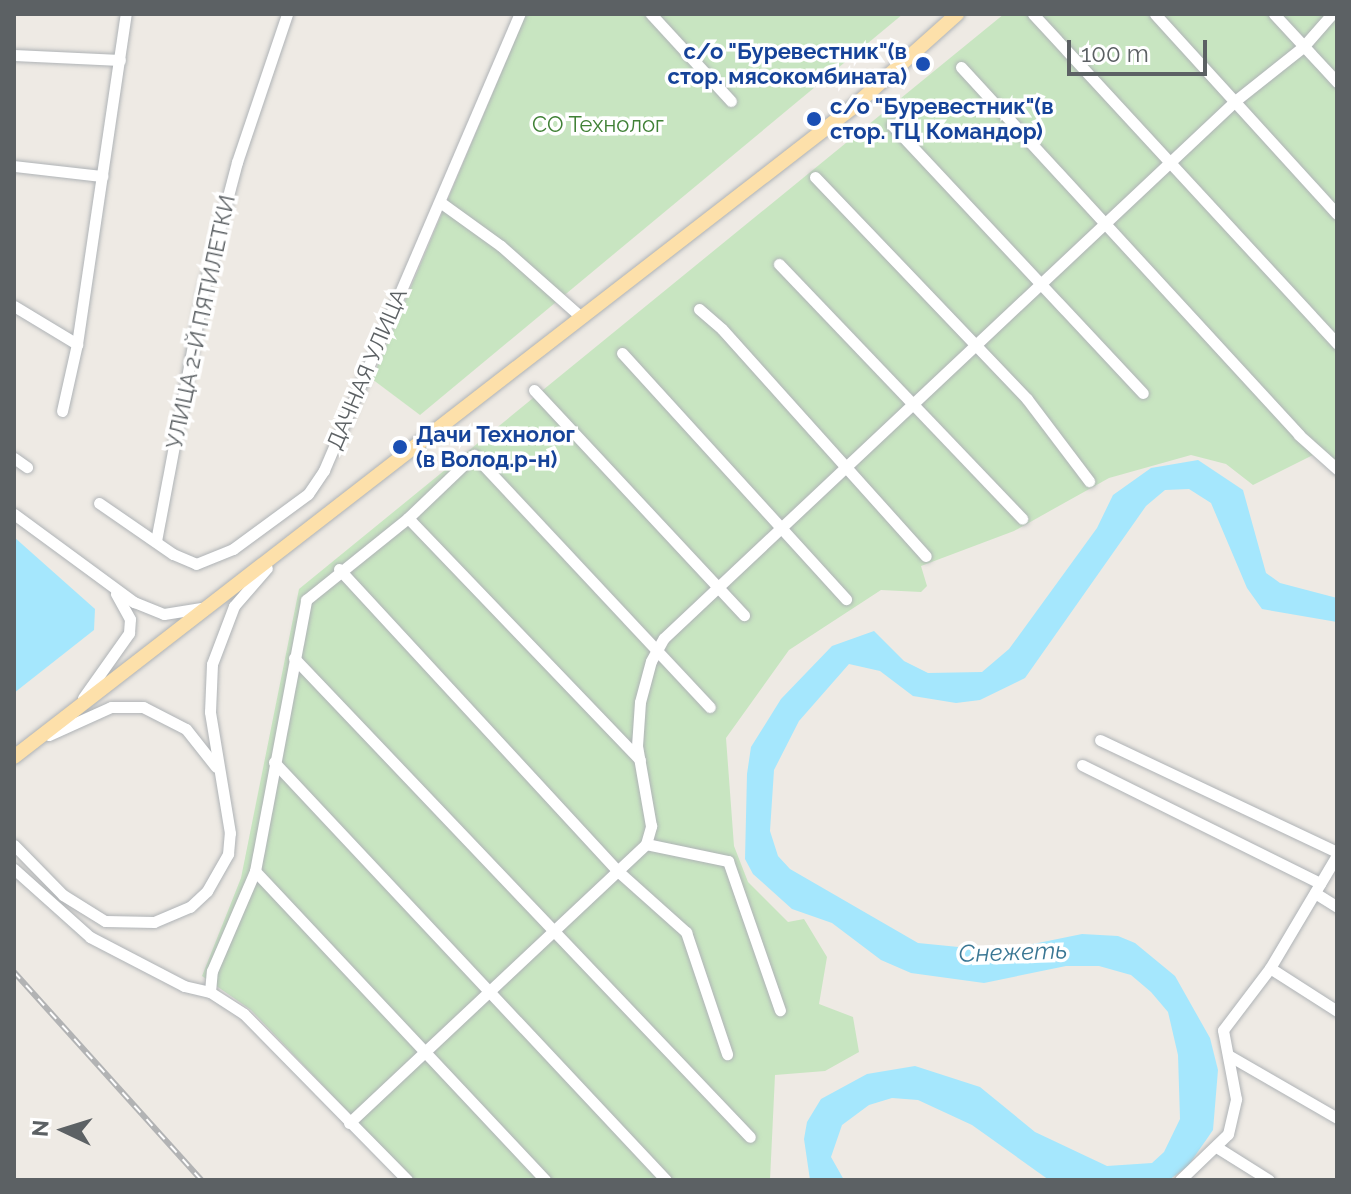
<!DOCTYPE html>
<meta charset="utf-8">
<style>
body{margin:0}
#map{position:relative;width:1351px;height:1194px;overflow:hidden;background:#eeeae4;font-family:Raleway,sans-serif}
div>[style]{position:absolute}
.green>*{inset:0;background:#c8e5c1}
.water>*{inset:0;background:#a5e7fd}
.roads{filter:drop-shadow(0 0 2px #afb3b6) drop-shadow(0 0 2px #afb3b6)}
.minor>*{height:11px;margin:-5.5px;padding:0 5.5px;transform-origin:5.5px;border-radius:5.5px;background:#fff}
.major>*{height:14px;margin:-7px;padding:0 7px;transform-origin:7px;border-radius:7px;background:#fde0aa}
.rail>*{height:6px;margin-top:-3px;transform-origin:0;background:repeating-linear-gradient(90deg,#fff 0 9px,#b2b3b4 0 18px);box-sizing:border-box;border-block:2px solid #b2b3b4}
.dots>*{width:22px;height:22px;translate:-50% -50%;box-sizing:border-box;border:4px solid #fff;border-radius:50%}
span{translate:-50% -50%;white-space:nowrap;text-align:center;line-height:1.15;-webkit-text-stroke:7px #fff;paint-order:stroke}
.transit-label{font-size:22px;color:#164399;font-weight:700}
.right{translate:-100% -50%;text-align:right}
.left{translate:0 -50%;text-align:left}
.park-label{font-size:22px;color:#408136}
.street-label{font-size:22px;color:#5c6164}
.water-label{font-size:24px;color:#3a7794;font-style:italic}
.frame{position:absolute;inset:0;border:16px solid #5c6164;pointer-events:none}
.north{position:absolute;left:24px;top:1090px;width:80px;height:80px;-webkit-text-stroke:6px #fff;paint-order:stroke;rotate:274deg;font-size:22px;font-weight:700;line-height:32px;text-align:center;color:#5c6164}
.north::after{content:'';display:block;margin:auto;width:28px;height:36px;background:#5c6164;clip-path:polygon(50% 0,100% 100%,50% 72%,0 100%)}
.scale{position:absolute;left:1067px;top:40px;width:140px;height:36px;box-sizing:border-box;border:4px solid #5c6164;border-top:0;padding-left:10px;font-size:24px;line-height:28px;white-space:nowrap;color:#5c6164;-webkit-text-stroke:6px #fff;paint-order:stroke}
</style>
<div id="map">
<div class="green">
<div style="clip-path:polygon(526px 14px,903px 14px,420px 415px,372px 379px)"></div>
<div style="clip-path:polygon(1004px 14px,1337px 14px,1337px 463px,1321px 451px,1253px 485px,1226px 464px,1191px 455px,1109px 478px,1014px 531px,921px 566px,927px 586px,921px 592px,881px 590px,789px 650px,726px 738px,734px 846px,748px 882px,788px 922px,804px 919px,827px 957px,819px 1004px,853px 1017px,859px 1052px,825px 1071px,775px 1075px,770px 1180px,413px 1180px,251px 1010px,202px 976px,241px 878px,299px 589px)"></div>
</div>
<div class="water">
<div style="clip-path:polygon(1198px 460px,1243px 490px,1266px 573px,1280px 583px,1337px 598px,1337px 622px,1262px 609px,1247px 588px,1211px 503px,1189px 489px,1165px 490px,1146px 506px,1025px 678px,980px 700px,956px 703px,913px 696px,880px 671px,849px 664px,799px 721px,774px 770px,770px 831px,778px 856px,790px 869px,918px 943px,999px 951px,1082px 934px,1118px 936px,1135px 943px,1175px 976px,1210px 1038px,1218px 1070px,1213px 1130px,1188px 1166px,1169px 1180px,1049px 1180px,972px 1125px,918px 1100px,892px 1098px,869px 1105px,842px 1125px,831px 1157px,844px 1180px,810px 1180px,804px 1139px,807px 1122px,821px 1099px,867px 1074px,915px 1066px,980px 1087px,1035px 1132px,1107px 1166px,1152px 1163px,1164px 1152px,1180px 1119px,1178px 1055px,1168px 1012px,1151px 992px,1131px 975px,1099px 966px,1066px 966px,984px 983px,911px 973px,881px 960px,832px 923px,792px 909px,753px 874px,745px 859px,747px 774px,751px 747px,781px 699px,832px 646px,874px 631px,904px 661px,928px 673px,982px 672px,1009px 649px,1097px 528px,1113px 495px,1151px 468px)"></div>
<div style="clip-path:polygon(14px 537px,95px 609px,94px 630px,14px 693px)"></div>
</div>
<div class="roads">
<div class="minor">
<div style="left:651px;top:14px;width:118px;rotate:47.4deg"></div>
<div style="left:1033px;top:14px;width:449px;rotate:47.3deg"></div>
<div style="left:1155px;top:14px;width:270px;rotate:47.7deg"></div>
<div style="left:1274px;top:14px;width:93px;rotate:47.2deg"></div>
<div style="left:14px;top:55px;width:106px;rotate:2.7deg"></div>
<div style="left:961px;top:67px;width:500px;rotate:47.4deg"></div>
<div style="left:1299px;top:435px;width:51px;rotate:41.8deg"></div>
<div style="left:892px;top:125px;width:367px;rotate:46.9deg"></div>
<div style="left:14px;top:166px;width:89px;rotate:6.5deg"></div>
<div style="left:815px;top:177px;width:307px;rotate:46.3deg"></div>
<div style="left:1027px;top:399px;width:103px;rotate:52.9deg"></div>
<div style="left:440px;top:202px;width:75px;rotate:35.8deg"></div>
<div style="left:501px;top:246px;width:108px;rotate:41.6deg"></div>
<div style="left:779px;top:264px;width:352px;rotate:46.3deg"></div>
<div style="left:14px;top:306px;width:74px;rotate:31.1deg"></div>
<div style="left:699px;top:309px;width:30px;rotate:41deg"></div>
<div style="left:722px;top:329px;width:305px;rotate:48.1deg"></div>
<div style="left:622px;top:353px;width:333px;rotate:47.7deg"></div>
<div style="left:534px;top:390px;width:308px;rotate:47deg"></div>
<div style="left:62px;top:411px;width:69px;rotate:-77.4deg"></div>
<div style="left:77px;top:344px;width:334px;rotate:-81.6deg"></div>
<div style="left:14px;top:458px;width:16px;rotate:35deg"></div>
<div style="left:99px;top:503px;width:90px;rotate:34.6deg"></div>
<div style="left:173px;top:554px;width:25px;rotate:23deg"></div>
<div style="left:196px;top:564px;width:40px;rotate:-22deg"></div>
<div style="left:233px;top:549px;width:93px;rotate:-36.3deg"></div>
<div style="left:308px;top:494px;width:29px;rotate:-56deg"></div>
<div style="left:324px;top:470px;width:496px;rotate:-66.8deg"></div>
<div style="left:14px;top:514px;width:149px;rotate:36.3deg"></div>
<div style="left:134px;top:602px;width:32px;rotate:22deg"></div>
<div style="left:164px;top:614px;width:44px;rotate:-9.2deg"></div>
<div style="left:408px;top:518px;width:335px;rotate:46.2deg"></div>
<div style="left:156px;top:541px;width:258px;rotate:-79.3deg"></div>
<div style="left:204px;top:287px;width:129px;rotate:-75.2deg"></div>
<div style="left:237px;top:162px;width:156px;rotate:-71.3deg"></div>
<div style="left:339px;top:569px;width:414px;rotate:47.3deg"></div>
<div style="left:620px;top:873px;width:89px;rotate:41.8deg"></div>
<div style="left:686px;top:932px;width:129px;rotate:71.4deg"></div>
<div style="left:294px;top:658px;width:661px;rotate:46.41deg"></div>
<div style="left:83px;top:698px;width:80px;rotate:-54.7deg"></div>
<div style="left:129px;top:633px;width:14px;rotate:-86deg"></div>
<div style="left:130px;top:619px;width:29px;rotate:-119deg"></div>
<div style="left:49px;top:735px;width:68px;rotate:-24.3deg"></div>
<div style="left:111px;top:707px;width:32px"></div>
<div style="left:143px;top:707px;width:48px;rotate:27.1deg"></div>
<div style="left:186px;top:729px;width:48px;rotate:51.7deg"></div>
<div style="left:1100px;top:740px;width:262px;rotate:25.3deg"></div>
<div style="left:274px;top:762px;width:573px;rotate:46.84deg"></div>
<div style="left:1082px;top:765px;width:266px;rotate:26.4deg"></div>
<div style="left:646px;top:844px;width:84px;rotate:11.7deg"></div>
<div style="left:728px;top:861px;width:158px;rotate:70.8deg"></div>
<div style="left:14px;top:845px;width:70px;rotate:45.6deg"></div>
<div style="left:63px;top:895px;width:49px;rotate:31.8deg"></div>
<div style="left:105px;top:921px;width:49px;rotate:1.2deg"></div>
<div style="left:154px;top:922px;width:39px;rotate:-23deg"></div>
<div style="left:190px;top:907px;width:23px;rotate:-43deg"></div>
<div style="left:207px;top:891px;width:43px;rotate:-60.4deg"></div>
<div style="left:228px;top:854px;width:21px;rotate:-85deg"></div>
<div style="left:230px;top:833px;width:123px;rotate:-99.4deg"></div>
<div style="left:210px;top:712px;width:48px;rotate:-87.6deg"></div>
<div style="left:212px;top:664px;width:62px;rotate:-69.2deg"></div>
<div style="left:234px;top:606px;width:50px;rotate:-49deg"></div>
<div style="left:14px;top:869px;width:102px;rotate:41.8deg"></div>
<div style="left:90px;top:937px;width:106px;rotate:27.5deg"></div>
<div style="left:184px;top:986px;width:27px;rotate:13deg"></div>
<div style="left:210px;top:992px;width:40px;rotate:32.9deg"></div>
<div style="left:244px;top:1014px;width:233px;rotate:45.5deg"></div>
<div style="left:255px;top:871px;width:424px;rotate:46.8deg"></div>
<div style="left:1315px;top:893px;width:26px;rotate:32deg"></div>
<div style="left:1270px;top:968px;width:80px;rotate:32.7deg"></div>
<div style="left:210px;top:992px;width:21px;rotate:-85deg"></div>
<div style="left:212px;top:971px;width:109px;rotate:-66.7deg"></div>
<div style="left:255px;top:871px;width:276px;rotate:-79.3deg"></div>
<div style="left:306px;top:600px;width:131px;rotate:-38.8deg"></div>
<div style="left:408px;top:518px;width:91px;rotate:-43.7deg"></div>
<div style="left:474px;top:455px;width:345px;rotate:46.9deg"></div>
<div style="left:1228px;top:1055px;width:126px;rotate:30deg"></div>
<div style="left:349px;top:1123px;width:407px;rotate:-43.2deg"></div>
<div style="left:646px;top:844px;width:19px;rotate:-74deg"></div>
<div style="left:651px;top:826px;width:81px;rotate:-99.9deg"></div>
<div style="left:637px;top:746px;width:44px;rotate:-86.1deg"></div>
<div style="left:640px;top:702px;width:42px;rotate:-75deg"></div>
<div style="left:651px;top:661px;width:26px;rotate:-61deg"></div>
<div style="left:664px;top:638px;width:784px;rotate:-43.24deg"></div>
<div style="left:1235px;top:101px;width:87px;rotate:-38.5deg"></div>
<div style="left:1303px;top:47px;width:44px;rotate:-48.7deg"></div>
<div style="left:1218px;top:1148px;width:60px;rotate:32.1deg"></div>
<div style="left:1180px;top:1180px;width:66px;rotate:-43.8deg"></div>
<div style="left:1228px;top:1134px;width:36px;rotate:-77deg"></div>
<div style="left:1236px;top:1099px;width:70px;rotate:-100.7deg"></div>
<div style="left:1223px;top:1030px;width:78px;rotate:-52.8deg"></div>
<div style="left:1270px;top:968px;width:131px;rotate:-59.3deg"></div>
</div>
<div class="major">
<div style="left:14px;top:757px;width:1060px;rotate:-37.76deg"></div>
<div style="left:852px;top:108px;width:141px;rotate:-41.8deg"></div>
</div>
</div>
<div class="rail">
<div style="left:14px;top:972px;width:280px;rotate:48deg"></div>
</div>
<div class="dots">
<div style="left:923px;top:64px;background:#1a4fb4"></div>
<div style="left:814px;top:119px;background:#1a4fb4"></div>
<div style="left:400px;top:447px;background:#1a4fb4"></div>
</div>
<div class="transit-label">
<span class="right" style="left:907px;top:64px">с/о "Буревестник"(в<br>стор. мясокомбината)</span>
<span class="left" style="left:830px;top:119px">с/о "Буревестник"(в<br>стор. ТЦ Командор)</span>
<span class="left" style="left:416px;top:447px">Дачи Технолог<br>(в Волод.р-н)</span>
</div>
<div class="park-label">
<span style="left:598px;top:125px">СО Технолог</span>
</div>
<div class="street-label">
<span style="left:201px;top:322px;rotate:-78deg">УЛИЦА 2-Й ПЯТИЛЕТКИ</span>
<span style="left:367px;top:369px;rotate:-67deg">ДАЧНАЯ УЛИЦА</span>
</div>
<div class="water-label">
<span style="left:1013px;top:952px;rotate:-2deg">Снежеть</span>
</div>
<div class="frame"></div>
<div class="north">N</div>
<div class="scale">100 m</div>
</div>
